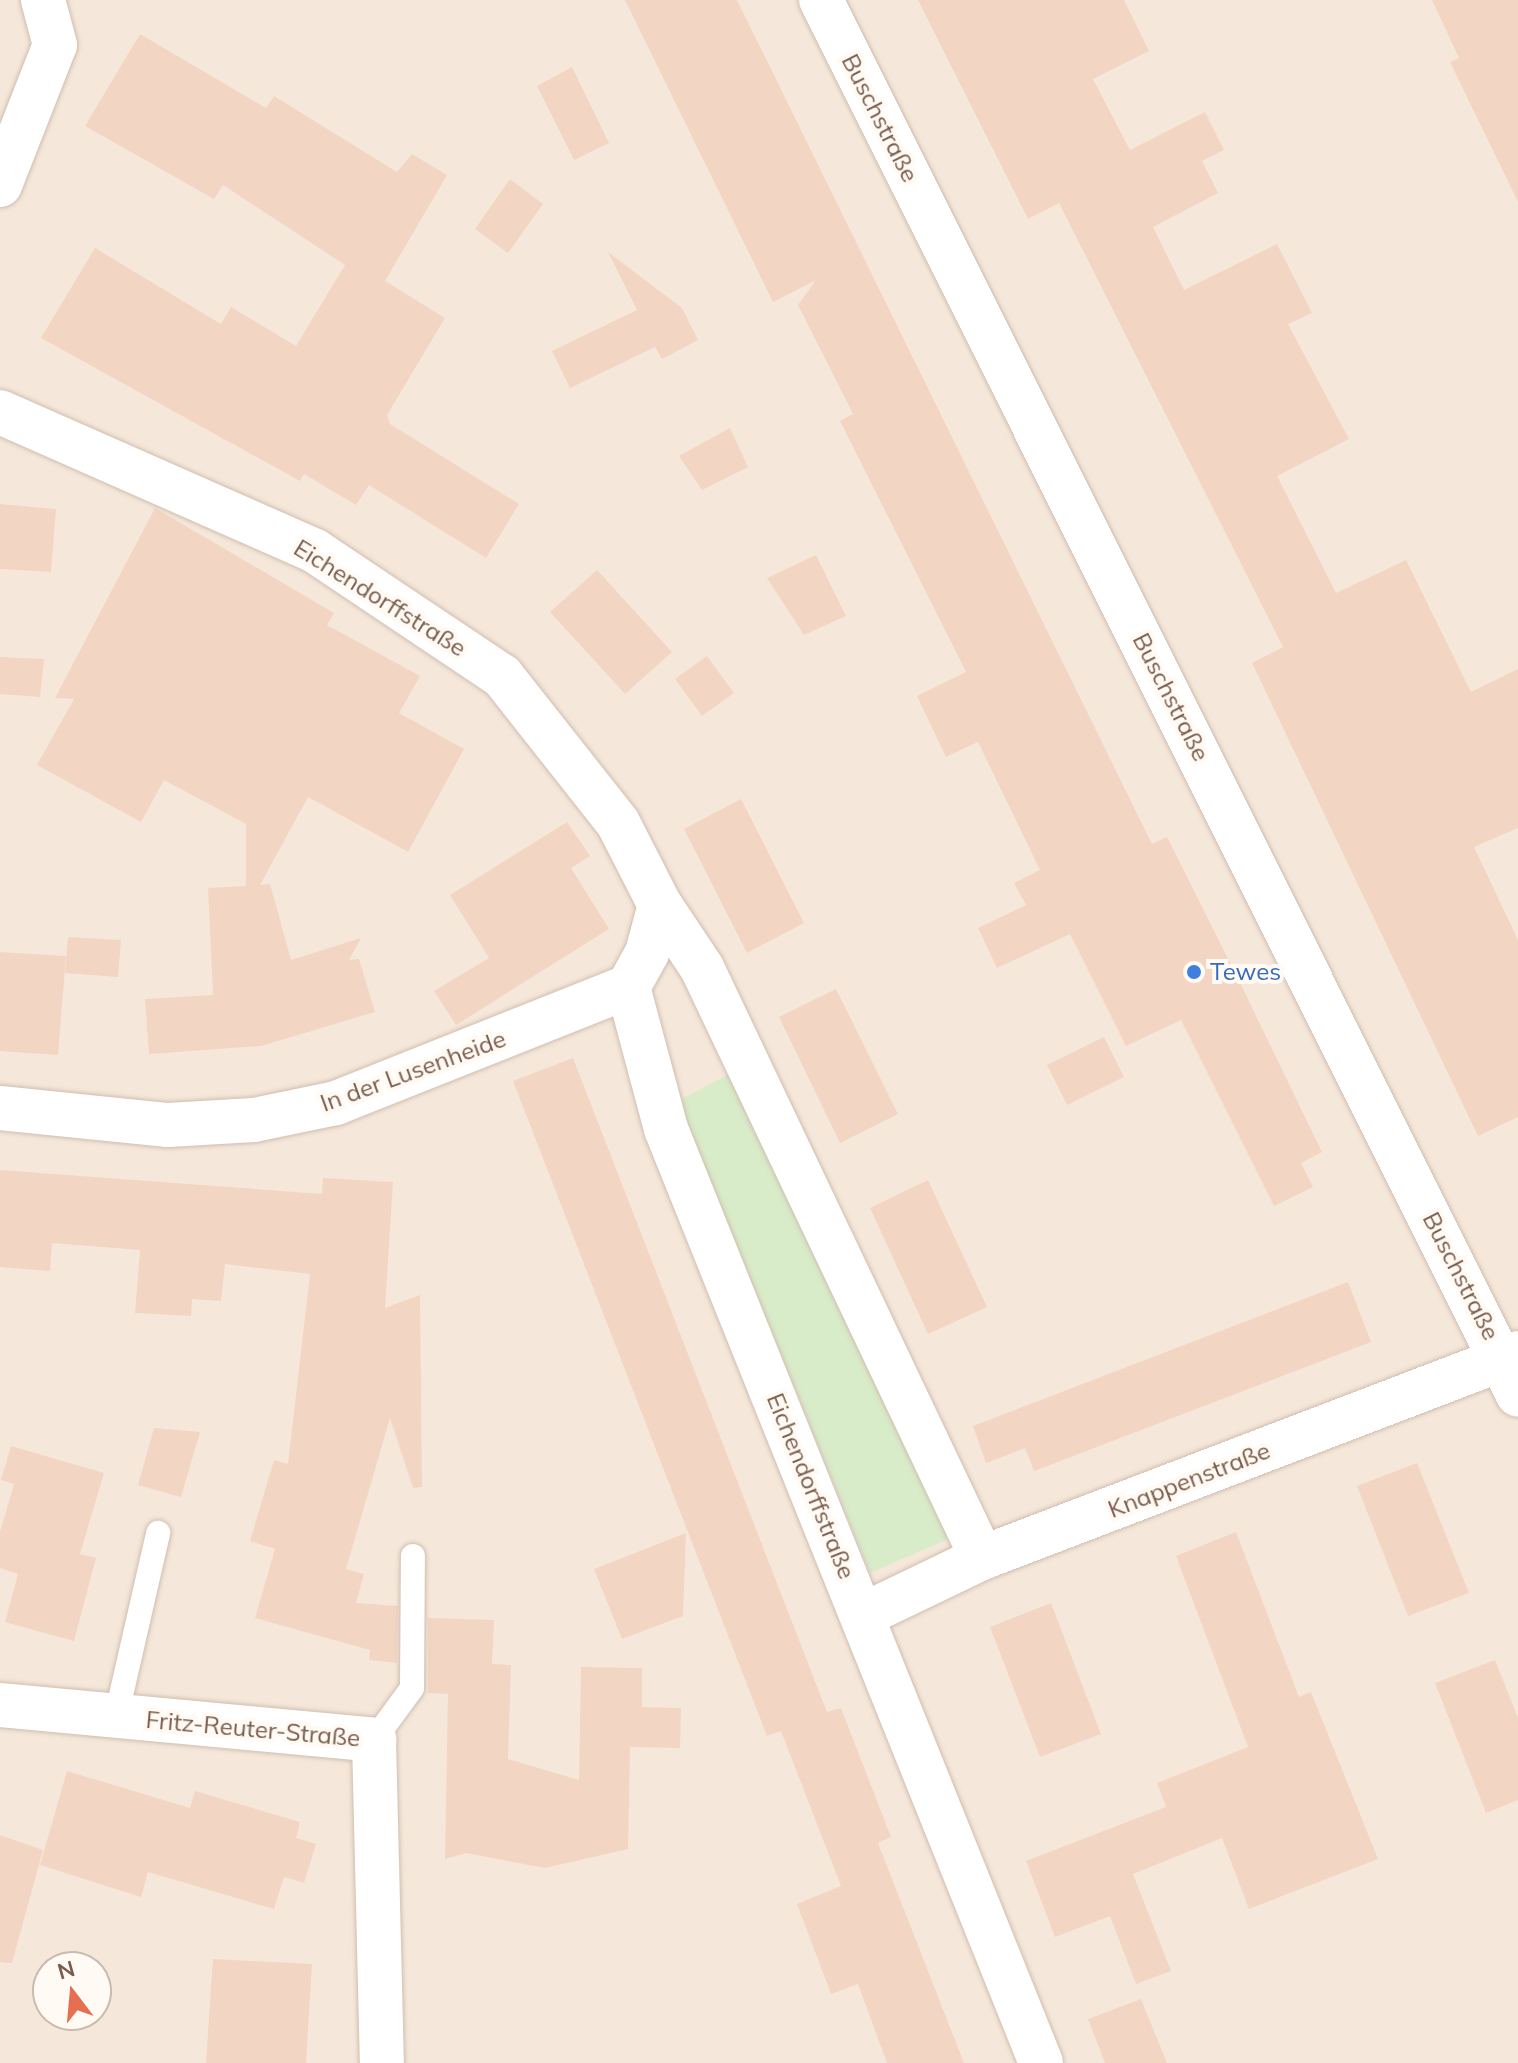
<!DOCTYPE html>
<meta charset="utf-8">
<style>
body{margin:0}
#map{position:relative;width:1518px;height:2063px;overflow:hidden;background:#fdf6ec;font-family:Mulish,sans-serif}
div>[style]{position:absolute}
.residential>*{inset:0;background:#f5e8da}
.green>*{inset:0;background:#d8ecc9}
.building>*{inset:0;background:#f3d5c3}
.roads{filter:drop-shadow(0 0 2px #d1beb0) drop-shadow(0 0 2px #d1beb0)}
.lane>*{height:24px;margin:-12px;padding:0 12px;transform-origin:12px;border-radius:12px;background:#fff}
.street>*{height:44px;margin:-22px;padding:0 22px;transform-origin:22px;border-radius:22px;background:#fff}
.dots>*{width:22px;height:22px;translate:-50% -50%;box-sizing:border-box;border:4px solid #fffaf3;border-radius:50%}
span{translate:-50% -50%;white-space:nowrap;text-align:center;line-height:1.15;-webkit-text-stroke:8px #fffaf3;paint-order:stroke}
.street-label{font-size:24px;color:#7a5c4d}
.shop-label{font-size:24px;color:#366cbe}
.left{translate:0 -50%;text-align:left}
.north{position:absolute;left:32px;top:1951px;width:80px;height:80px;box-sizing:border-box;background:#fffaf3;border:2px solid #cabbb1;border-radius:50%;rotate:344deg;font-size:22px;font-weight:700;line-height:32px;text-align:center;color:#7a5c4d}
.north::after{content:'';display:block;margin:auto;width:28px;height:36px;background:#e76f51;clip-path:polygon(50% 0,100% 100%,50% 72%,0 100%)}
</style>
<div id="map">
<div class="residential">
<div style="clip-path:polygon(evenodd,0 0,1518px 0,1518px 2063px,0 2063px,0 0,48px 1967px,96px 1967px,96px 2015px,48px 2015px,48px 1967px)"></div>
</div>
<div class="green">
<div style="clip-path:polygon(733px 1072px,948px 1539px,870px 1573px,678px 1101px)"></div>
</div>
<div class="building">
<div style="clip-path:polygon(625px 0,737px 0,1152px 844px,1167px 837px,1243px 989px,1322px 1152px,1301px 1163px,1313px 1187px,1274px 1206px,1181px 1020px,1126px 1046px,1070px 934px,997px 968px,978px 928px,1026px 905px,1014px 883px,1040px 870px,978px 742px,946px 757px,917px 696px,966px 672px,840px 421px,853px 414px,798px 305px,816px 280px,773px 302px)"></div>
<div style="clip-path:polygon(918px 0,1124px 0,1149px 51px,1093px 79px,1130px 150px,1205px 112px,1224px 150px,1202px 161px,1218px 193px,1153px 227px,1184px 290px,1277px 244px,1312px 313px,1288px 324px,1349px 439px,1277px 476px,1336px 593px,1406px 560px,1471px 692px,1518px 669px,1518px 828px,1474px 847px,1518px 940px,1518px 1117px,1478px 1136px,1252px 663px,1283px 647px,1059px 203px,1028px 219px)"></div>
<div style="clip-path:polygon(1432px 0,1518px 0,1518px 202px,1450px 62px,1459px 58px)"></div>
<div style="clip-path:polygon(140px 34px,266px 108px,274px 96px,397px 172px,412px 154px,447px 175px,385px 281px,445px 318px,387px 415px,390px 424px,519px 504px,486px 558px,369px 485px,356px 505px,304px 474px,300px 481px,41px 338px,95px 248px,221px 324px,231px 307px,296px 346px,345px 265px,223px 185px,214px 199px,85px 126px)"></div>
<div style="clip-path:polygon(572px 67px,609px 143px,574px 160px,537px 86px)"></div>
<div style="clip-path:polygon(510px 179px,543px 204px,508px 253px,475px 229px)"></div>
<div style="clip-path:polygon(608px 252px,682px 308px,698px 340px,662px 359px,655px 347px,570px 388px,552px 351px,637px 310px)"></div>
<div style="clip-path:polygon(730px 428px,748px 467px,702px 490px,679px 456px)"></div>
<div style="clip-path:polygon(0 504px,56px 509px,51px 572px,0 569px)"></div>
<div style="clip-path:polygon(155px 508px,334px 613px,327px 625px,420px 676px,399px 713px,464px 749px,408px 852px,308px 797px,260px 885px,270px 884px,291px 960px,361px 938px,349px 960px,359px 959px,375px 1012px,261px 1046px,149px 1054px,145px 999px,213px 995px,208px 888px,246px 886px,246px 824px,164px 780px,141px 822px,37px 765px,74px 699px,55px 698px)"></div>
<div style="clip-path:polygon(816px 555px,846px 616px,804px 635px,767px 578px)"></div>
<div style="clip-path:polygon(597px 570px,672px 652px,625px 694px,550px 612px)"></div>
<div style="clip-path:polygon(707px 656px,734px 693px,702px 716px,675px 679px)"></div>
<div style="clip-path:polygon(0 657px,44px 659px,40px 697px,0 694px)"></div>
<div style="clip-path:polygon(741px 799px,804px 923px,747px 953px,684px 829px)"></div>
<div style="clip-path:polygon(567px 822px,590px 856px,571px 868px,609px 929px,456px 1025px,434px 991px,489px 958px,450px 895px)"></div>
<div style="clip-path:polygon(68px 937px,121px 940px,118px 977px,65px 973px)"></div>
<div style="clip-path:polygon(0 952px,66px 956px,58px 1055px,0 1051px)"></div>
<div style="clip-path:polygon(836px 989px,898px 1114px,840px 1143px,779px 1017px)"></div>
<div style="clip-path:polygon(1104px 1037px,1124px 1077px,1067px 1105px,1047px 1065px)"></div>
<div style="clip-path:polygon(573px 1058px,827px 1712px,841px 1708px,891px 1837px,878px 1843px,964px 2063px,887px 2063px,858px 1984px,831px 1994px,797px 1904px,841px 1886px,781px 1731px,767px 1736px,513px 1081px)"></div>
<div style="clip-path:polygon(0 1170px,322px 1194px,323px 1178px,393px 1182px,385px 1308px,420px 1295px,422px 1487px,413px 1488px,390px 1418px,346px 1569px,364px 1574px,356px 1603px,398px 1606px,397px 1663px,369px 1660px,370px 1650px,255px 1618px,275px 1549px,250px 1541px,274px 1460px,288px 1464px,310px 1274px,225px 1264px,221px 1301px,192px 1299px,191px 1316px,135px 1313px,140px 1250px,52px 1243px,50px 1271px,0 1267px)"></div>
<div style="clip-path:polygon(928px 1180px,987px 1307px,928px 1334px,870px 1208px)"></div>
<div style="clip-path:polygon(1348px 1282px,1371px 1342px,1034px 1471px,1025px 1448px,986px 1463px,973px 1426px)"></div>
<div style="clip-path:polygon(154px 1428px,200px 1432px,181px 1497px,138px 1485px)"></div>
<div style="clip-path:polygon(11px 1446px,104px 1473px,80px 1554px,96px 1558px,74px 1641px,5px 1622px,18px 1574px,0 1568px,0 1532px,14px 1484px,1px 1480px)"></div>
<div style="clip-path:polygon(1417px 1463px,1469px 1593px,1408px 1616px,1357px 1486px)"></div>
<div style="clip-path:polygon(1236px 1532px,1299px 1697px,1311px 1692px,1378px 1859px,1249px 1909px,1222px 1838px,1133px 1874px,1171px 1971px,1136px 1984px,1110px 1916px,1055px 1937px,1026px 1861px,1166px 1807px,1157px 1783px,1248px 1747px,1176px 1556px)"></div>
<div style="clip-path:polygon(686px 1533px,683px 1616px,622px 1639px,594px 1569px)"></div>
<div style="clip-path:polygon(1051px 1603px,1101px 1734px,1040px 1757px,990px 1627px)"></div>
<div style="clip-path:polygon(428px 1618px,494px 1620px,492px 1664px,511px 1665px,508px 1759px,579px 1780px,581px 1667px,642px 1668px,642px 1707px,681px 1708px,680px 1748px,630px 1747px,628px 1849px,545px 1868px,466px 1853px,445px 1859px,448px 1694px,428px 1693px)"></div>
<div style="clip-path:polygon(1495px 1660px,1518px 1718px,1518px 1800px,1486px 1813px,1435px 1683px)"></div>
<div style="clip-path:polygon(67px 1771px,190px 1808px,195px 1791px,300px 1822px,296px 1838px,316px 1844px,304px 1883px,284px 1877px,274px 1909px,148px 1872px,141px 1897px,40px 1865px)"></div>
<div style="clip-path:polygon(0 1835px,43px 1850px,12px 1963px,0 1962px)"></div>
<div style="clip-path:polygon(213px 1959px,312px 1964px,306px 2063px,206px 2063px)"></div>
<div style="clip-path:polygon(1141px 1999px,1167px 2063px,1105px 2063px,1088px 2019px)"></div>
</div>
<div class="roads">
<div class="lane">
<div style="left:116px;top:1717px;width:189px;rotate:-77.1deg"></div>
<div style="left:374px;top:1740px;width:64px;rotate:-53.8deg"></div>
<div style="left:412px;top:1688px;width:132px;rotate:-89.6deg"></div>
</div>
<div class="street">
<div style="left:821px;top:0;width:1559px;rotate:63.45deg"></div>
<div style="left:0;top:185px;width:150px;rotate:-68.6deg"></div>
<div style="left:55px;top:45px;width:47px;rotate:-104.9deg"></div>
<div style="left:0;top:412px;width:344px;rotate:23.8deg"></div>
<div style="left:315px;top:551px;width:225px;rotate:33.8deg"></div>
<div style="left:502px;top:676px;width:187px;rotate:51.7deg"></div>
<div style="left:618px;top:823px;width:92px;rotate:62.9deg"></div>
<div style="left:660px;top:905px;width:50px;rotate:105.2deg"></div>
<div style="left:647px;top:953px;width:39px;rotate:119deg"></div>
<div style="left:628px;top:987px;width:147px;rotate:75deg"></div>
<div style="left:666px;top:1129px;width:1006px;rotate:68.12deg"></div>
<div style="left:660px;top:905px;width:76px;rotate:56.3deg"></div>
<div style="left:702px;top:968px;width:653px;rotate:64.61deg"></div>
<div style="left:0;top:1108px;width:169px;rotate:5.8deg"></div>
<div style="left:168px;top:1125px;width:86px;rotate:-3.3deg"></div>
<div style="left:254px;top:1120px;width:84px;rotate:-11.7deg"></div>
<div style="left:336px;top:1103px;width:314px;rotate:-21.7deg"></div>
<div style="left:863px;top:1615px;width:132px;rotate:-25.6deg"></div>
<div style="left:982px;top:1558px;width:574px;rotate:-20.93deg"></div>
<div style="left:0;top:1705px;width:376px;rotate:5.3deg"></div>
<div style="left:374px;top:1740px;width:323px;rotate:88.6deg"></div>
</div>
</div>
<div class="dots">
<div style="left:1194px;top:972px;background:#3f7fe0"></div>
</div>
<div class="street-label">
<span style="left:880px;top:118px;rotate:63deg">Buschstraße</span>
<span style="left:380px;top:598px;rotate:32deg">Eichendorffstraße</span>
<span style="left:1171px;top:697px;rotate:63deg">Buschstraße</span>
<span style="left:413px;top:1071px;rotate:-20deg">In der Lusenheide</span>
<span style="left:1461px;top:1276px;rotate:63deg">Buschstraße</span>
<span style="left:1189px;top:1480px;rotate:-21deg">Knappenstraße</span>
<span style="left:811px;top:1486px;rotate:68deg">Eichendorffstraße</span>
<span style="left:253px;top:1729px;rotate:5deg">Fritz-Reuter-Straße</span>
</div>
<div class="shop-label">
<span class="left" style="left:1210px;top:972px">Tewes</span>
</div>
<div class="north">N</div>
</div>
